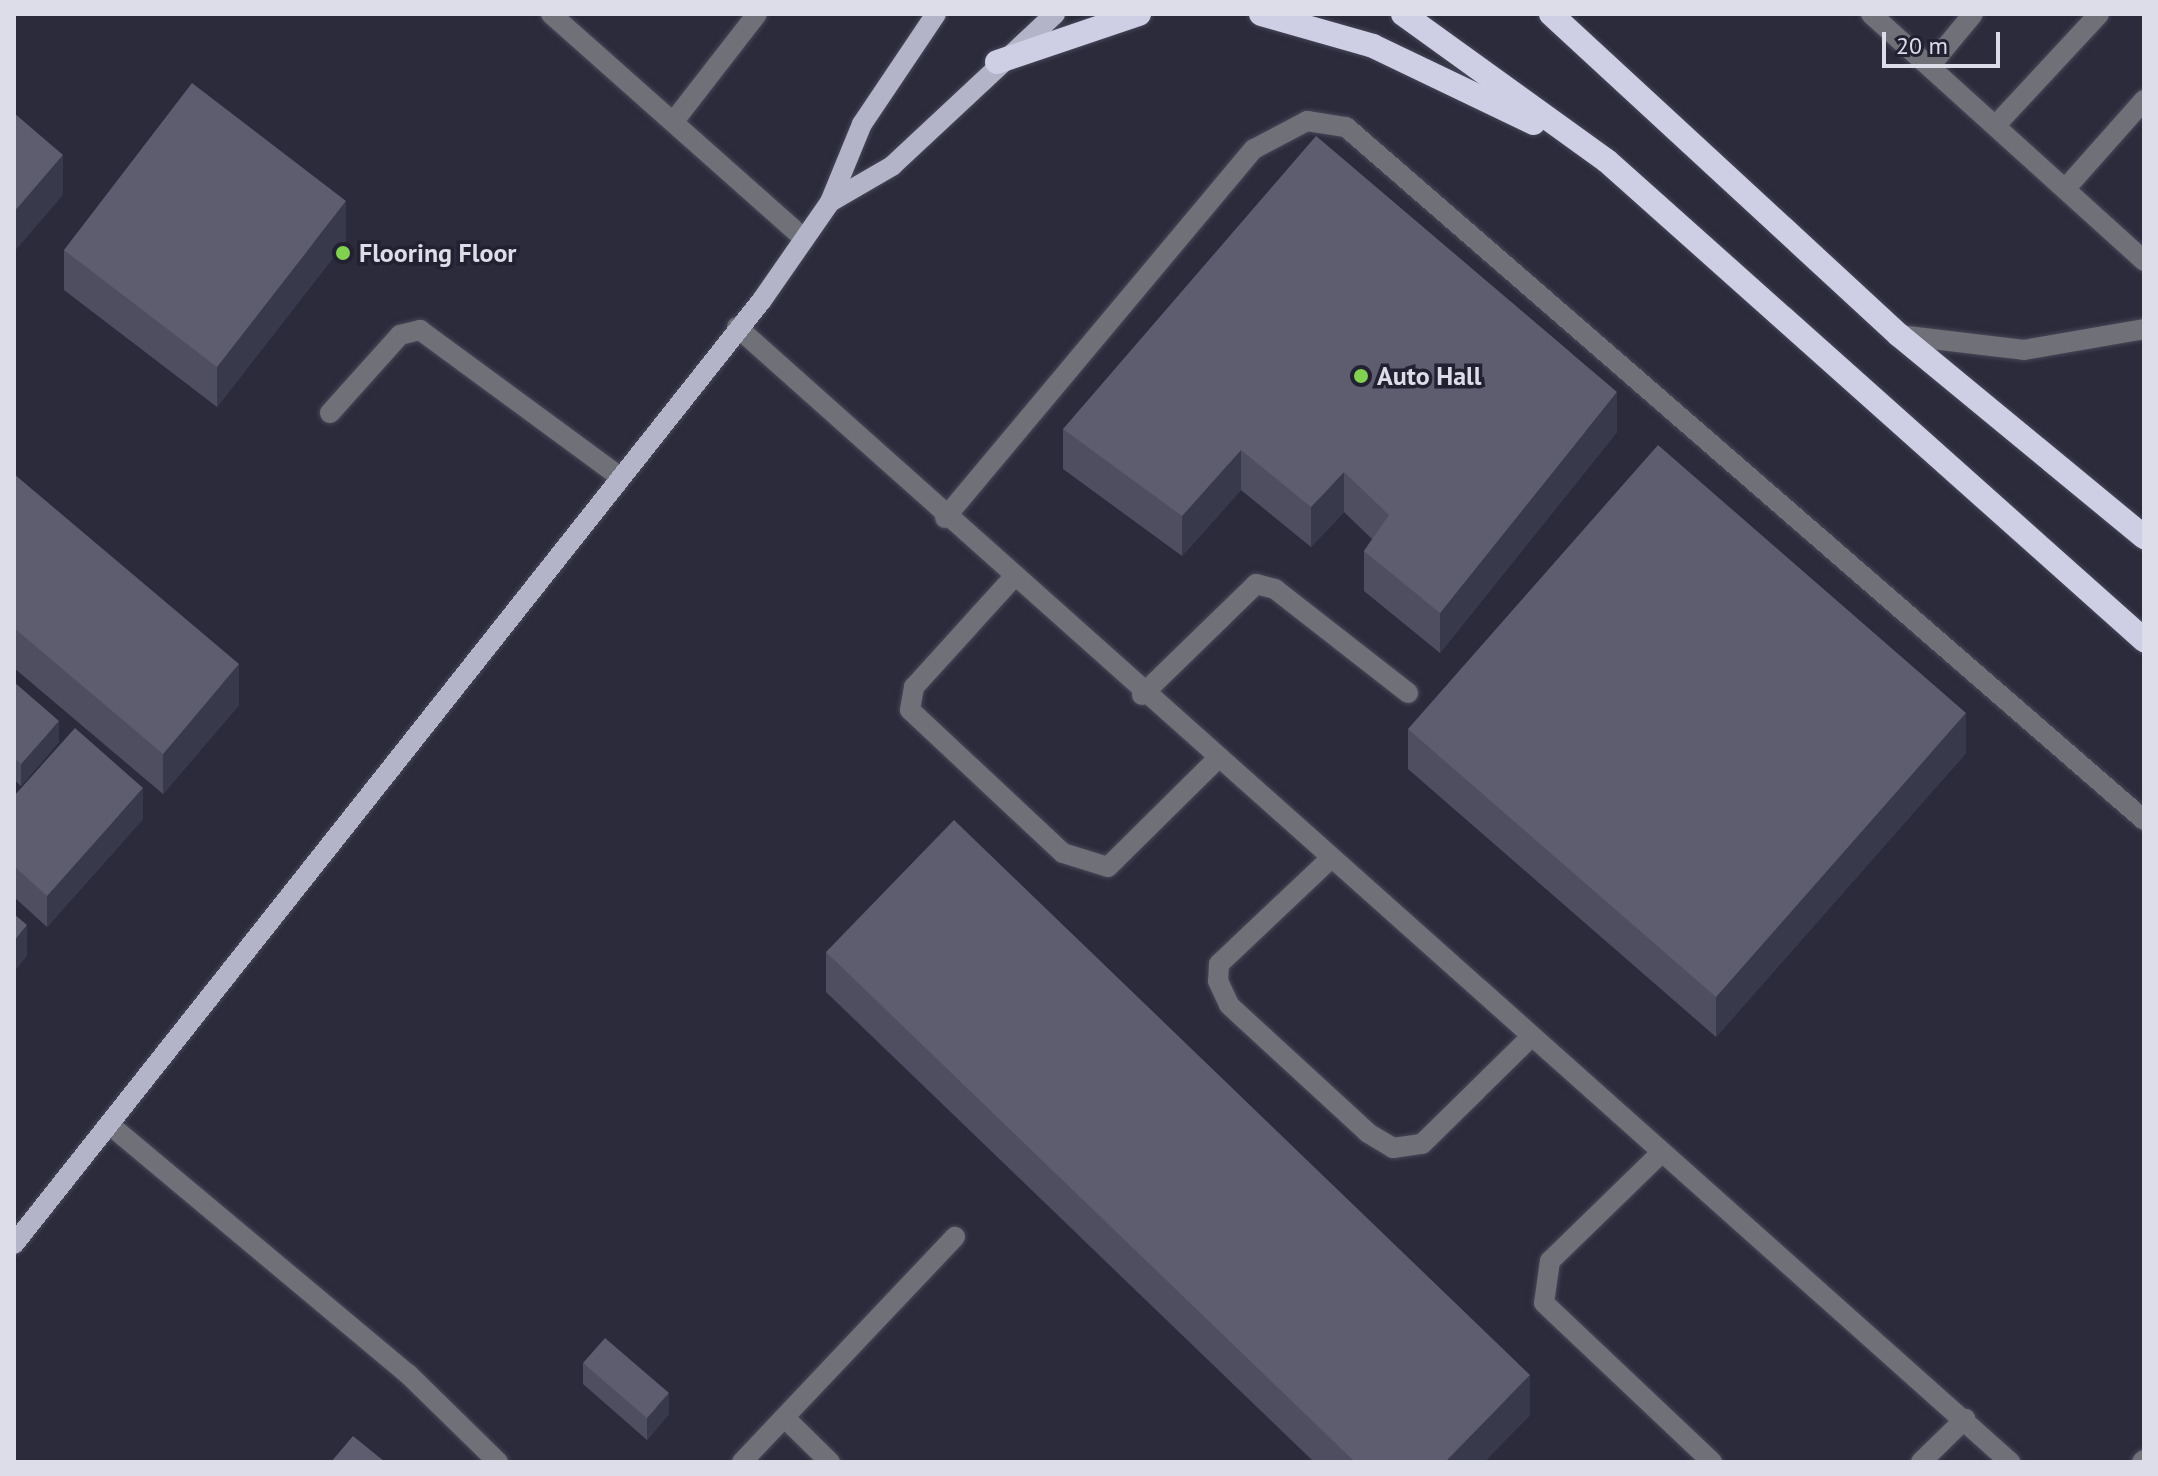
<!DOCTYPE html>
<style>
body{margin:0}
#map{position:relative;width:2158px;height:1476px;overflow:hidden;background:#2b2b3c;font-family:"PT Sans",sans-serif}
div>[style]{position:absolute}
.roads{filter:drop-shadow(0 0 2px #474758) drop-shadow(0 0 2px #474758)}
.minor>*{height:20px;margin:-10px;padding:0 10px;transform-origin:10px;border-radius:10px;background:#707079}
.major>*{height:20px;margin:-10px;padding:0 10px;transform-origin:10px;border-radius:10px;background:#b3b4c7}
.highway>*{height:24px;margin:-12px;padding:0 12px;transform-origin:12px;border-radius:12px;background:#cecee5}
.wall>*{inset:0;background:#4e4e60}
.shaded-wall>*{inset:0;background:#39394c}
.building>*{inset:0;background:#5d5d6f}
.dots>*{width:22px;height:22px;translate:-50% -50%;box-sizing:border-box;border:4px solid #212132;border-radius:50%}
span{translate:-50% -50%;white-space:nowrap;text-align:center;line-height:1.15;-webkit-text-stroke:7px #212132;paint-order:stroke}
.poi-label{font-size:26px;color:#dddde9;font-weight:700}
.left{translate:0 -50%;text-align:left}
.frame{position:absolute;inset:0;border:16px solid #dddde9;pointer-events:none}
.scale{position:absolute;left:1882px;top:32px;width:118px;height:36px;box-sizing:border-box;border:4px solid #dddde9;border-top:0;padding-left:10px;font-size:24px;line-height:28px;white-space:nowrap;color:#dddde9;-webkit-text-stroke:6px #212132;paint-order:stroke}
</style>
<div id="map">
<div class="roads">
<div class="minor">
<div style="left:551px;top:14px;width:339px;rotate:41.6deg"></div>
<div style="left:1871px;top:14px;width:368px;rotate:42.1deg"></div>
<div style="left:1930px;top:66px;width:67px;rotate:-50.4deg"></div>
<div style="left:674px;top:121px;width:135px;rotate:-52.2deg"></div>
<div style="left:1996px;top:125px;width:151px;rotate:-47.1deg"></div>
<div style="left:2066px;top:188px;width:118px;rotate:-48.4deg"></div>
<div style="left:737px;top:327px;width:1706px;rotate:41.72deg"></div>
<div style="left:1899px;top:335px;width:126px;rotate:6.8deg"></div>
<div style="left:2024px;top:350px;width:122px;rotate:-9.9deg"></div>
<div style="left:330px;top:413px;width:105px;rotate:-48.1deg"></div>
<div style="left:400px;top:335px;width:21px;rotate:-14deg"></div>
<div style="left:420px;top:330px;width:247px;rotate:36.3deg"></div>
<div style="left:945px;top:518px;width:481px;rotate:-50.1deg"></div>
<div style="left:1254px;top:149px;width:60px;rotate:-27.8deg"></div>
<div style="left:1307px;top:121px;width:39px;rotate:9deg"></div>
<div style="left:1346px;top:127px;width:1057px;rotate:40.97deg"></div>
<div style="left:1012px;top:579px;width:146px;rotate:132.2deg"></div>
<div style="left:914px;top:687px;width:23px;rotate:100deg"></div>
<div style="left:910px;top:710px;width:209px;rotate:43.1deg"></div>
<div style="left:1063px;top:853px;width:47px;rotate:17.3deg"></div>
<div style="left:1108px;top:867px;width:152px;rotate:-44.7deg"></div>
<div style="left:1142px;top:695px;width:159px;rotate:-44.2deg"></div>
<div style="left:1256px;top:584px;width:20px;rotate:15deg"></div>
<div style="left:1275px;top:589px;width:169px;rotate:38deg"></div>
<div style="left:1329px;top:860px;width:151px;rotate:136.6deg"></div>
<div style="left:1219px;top:964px;width:17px;rotate:93deg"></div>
<div style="left:1218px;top:981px;width:26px;rotate:65deg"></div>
<div style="left:1229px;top:1005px;width:189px;rotate:42.6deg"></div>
<div style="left:1368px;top:1133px;width:29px;rotate:31deg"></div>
<div style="left:1393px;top:1148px;width:29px;rotate:-8deg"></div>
<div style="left:1422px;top:1144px;width:151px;rotate:-44.5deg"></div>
<div style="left:110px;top:1125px;width:388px;rotate:39.9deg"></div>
<div style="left:408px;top:1374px;width:126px;rotate:44.4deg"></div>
<div style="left:1661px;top:1153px;width:155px;rotate:135.8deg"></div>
<div style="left:1550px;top:1261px;width:42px;rotate:98.1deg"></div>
<div style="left:1544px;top:1303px;width:231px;rotate:43.4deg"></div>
<div style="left:785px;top:1418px;width:63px;rotate:44.4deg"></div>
<div style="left:742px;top:1462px;width:310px;rotate:-46.6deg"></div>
<div style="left:1921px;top:1462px;width:62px;rotate:-44.3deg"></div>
<div style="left:2142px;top:1462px;width:3px;rotate:-45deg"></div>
</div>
<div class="major">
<div style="left:830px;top:202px;width:72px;rotate:-30.1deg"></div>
<div style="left:892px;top:166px;width:223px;rotate:-43deg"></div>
<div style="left:14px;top:1244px;width:1204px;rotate:-51.61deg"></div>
<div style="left:762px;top:300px;width:119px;rotate:-55.2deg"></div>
<div style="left:830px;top:202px;width:84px;rotate:-67.7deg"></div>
<div style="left:862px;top:124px;width:133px;rotate:-56.1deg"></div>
</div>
<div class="highway">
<div style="left:1261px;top:14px;width:116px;rotate:15.9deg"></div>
<div style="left:1373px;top:46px;width:178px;rotate:25.6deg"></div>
<div style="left:1403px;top:14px;width:251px;rotate:35.8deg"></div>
<div style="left:1607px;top:161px;width:720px;rotate:41.73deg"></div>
<div style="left:1551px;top:14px;width:473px;rotate:42.7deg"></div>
<div style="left:1899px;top:335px;width:318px;rotate:39.5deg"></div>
<div style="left:997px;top:62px;width:150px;rotate:-18.7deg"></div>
</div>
</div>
<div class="wall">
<div style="clip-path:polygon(346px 241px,217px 407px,64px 290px,64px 250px)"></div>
<div style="clip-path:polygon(1063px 429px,1617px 432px,1440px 653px,1364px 591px,1364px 551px,1372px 539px,1344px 512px,1311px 547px,1241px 490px,1182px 556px,1063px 469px)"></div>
<div style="clip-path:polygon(14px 474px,239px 705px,163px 794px,14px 668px)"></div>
<div style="clip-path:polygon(14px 682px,59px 742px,21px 786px,14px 780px)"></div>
<div style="clip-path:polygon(1408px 729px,1966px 753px,1716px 1037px,1408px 769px)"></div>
<div style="clip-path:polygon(14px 796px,143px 819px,47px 927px,14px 897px)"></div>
<div style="clip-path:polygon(826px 952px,1530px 1415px,1484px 1462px,1314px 1462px,826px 992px)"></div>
<div style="clip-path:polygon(583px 1363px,669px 1414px,647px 1440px,583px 1384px)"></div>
</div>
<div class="shaded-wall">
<div style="clip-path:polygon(63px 155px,63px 195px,14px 252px,14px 212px)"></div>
<div style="clip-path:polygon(346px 201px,346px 241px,217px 407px,217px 367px)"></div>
<div style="clip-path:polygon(1617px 392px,1617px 432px,1440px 653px,1440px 613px)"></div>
<div style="clip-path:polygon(1241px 450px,1241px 490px,1182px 556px,1182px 516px)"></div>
<div style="clip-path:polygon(1344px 472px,1344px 512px,1311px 547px,1311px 507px)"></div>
<div style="clip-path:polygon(239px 664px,239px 705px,163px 794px,163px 754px)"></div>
<div style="clip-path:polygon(1966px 713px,1966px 753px,1716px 1037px,1716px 997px)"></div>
<div style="clip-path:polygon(59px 721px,59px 742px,21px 786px,21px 764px)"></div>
<div style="clip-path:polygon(143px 788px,143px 819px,47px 927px,47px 896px)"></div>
<div style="clip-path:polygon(27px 925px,27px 956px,14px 972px,14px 941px)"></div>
<div style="clip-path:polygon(1530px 1375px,1530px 1415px,1484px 1462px,1445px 1462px)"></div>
<div style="clip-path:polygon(669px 1393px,669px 1414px,647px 1440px,647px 1418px)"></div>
</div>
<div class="building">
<div style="clip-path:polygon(192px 83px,346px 201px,217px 367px,64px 250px)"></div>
<div style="clip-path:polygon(14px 113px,63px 155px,14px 212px)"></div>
<div style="clip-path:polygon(1316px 136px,1617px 392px,1440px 613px,1364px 551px,1389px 515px,1344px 472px,1311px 507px,1241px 450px,1182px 516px,1063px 429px)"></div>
<div style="clip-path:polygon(1658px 445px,1966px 713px,1716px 997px,1408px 729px)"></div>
<div style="clip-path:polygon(14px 474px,239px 664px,163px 754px,14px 628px)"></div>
<div style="clip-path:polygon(14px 682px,59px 721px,21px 764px,14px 758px)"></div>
<div style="clip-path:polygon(75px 728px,143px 788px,47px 896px,14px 866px,14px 796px)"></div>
<div style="clip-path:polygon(954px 820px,1530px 1375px,1445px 1462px,1355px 1462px,826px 952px)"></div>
<div style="clip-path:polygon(14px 914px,27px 925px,14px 941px)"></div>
<div style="clip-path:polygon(605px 1338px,669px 1393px,647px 1418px,583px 1363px)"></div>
<div style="clip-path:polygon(353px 1436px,385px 1462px,331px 1462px)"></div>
</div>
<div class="dots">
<div style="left:343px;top:253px;background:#82d04f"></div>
<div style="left:1361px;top:376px;background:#82d04f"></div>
</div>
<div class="poi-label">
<span class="left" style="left:359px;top:253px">Flooring Floor</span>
<span class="left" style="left:1377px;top:376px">Auto Hall</span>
</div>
<div class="frame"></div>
<div class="scale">20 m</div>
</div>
